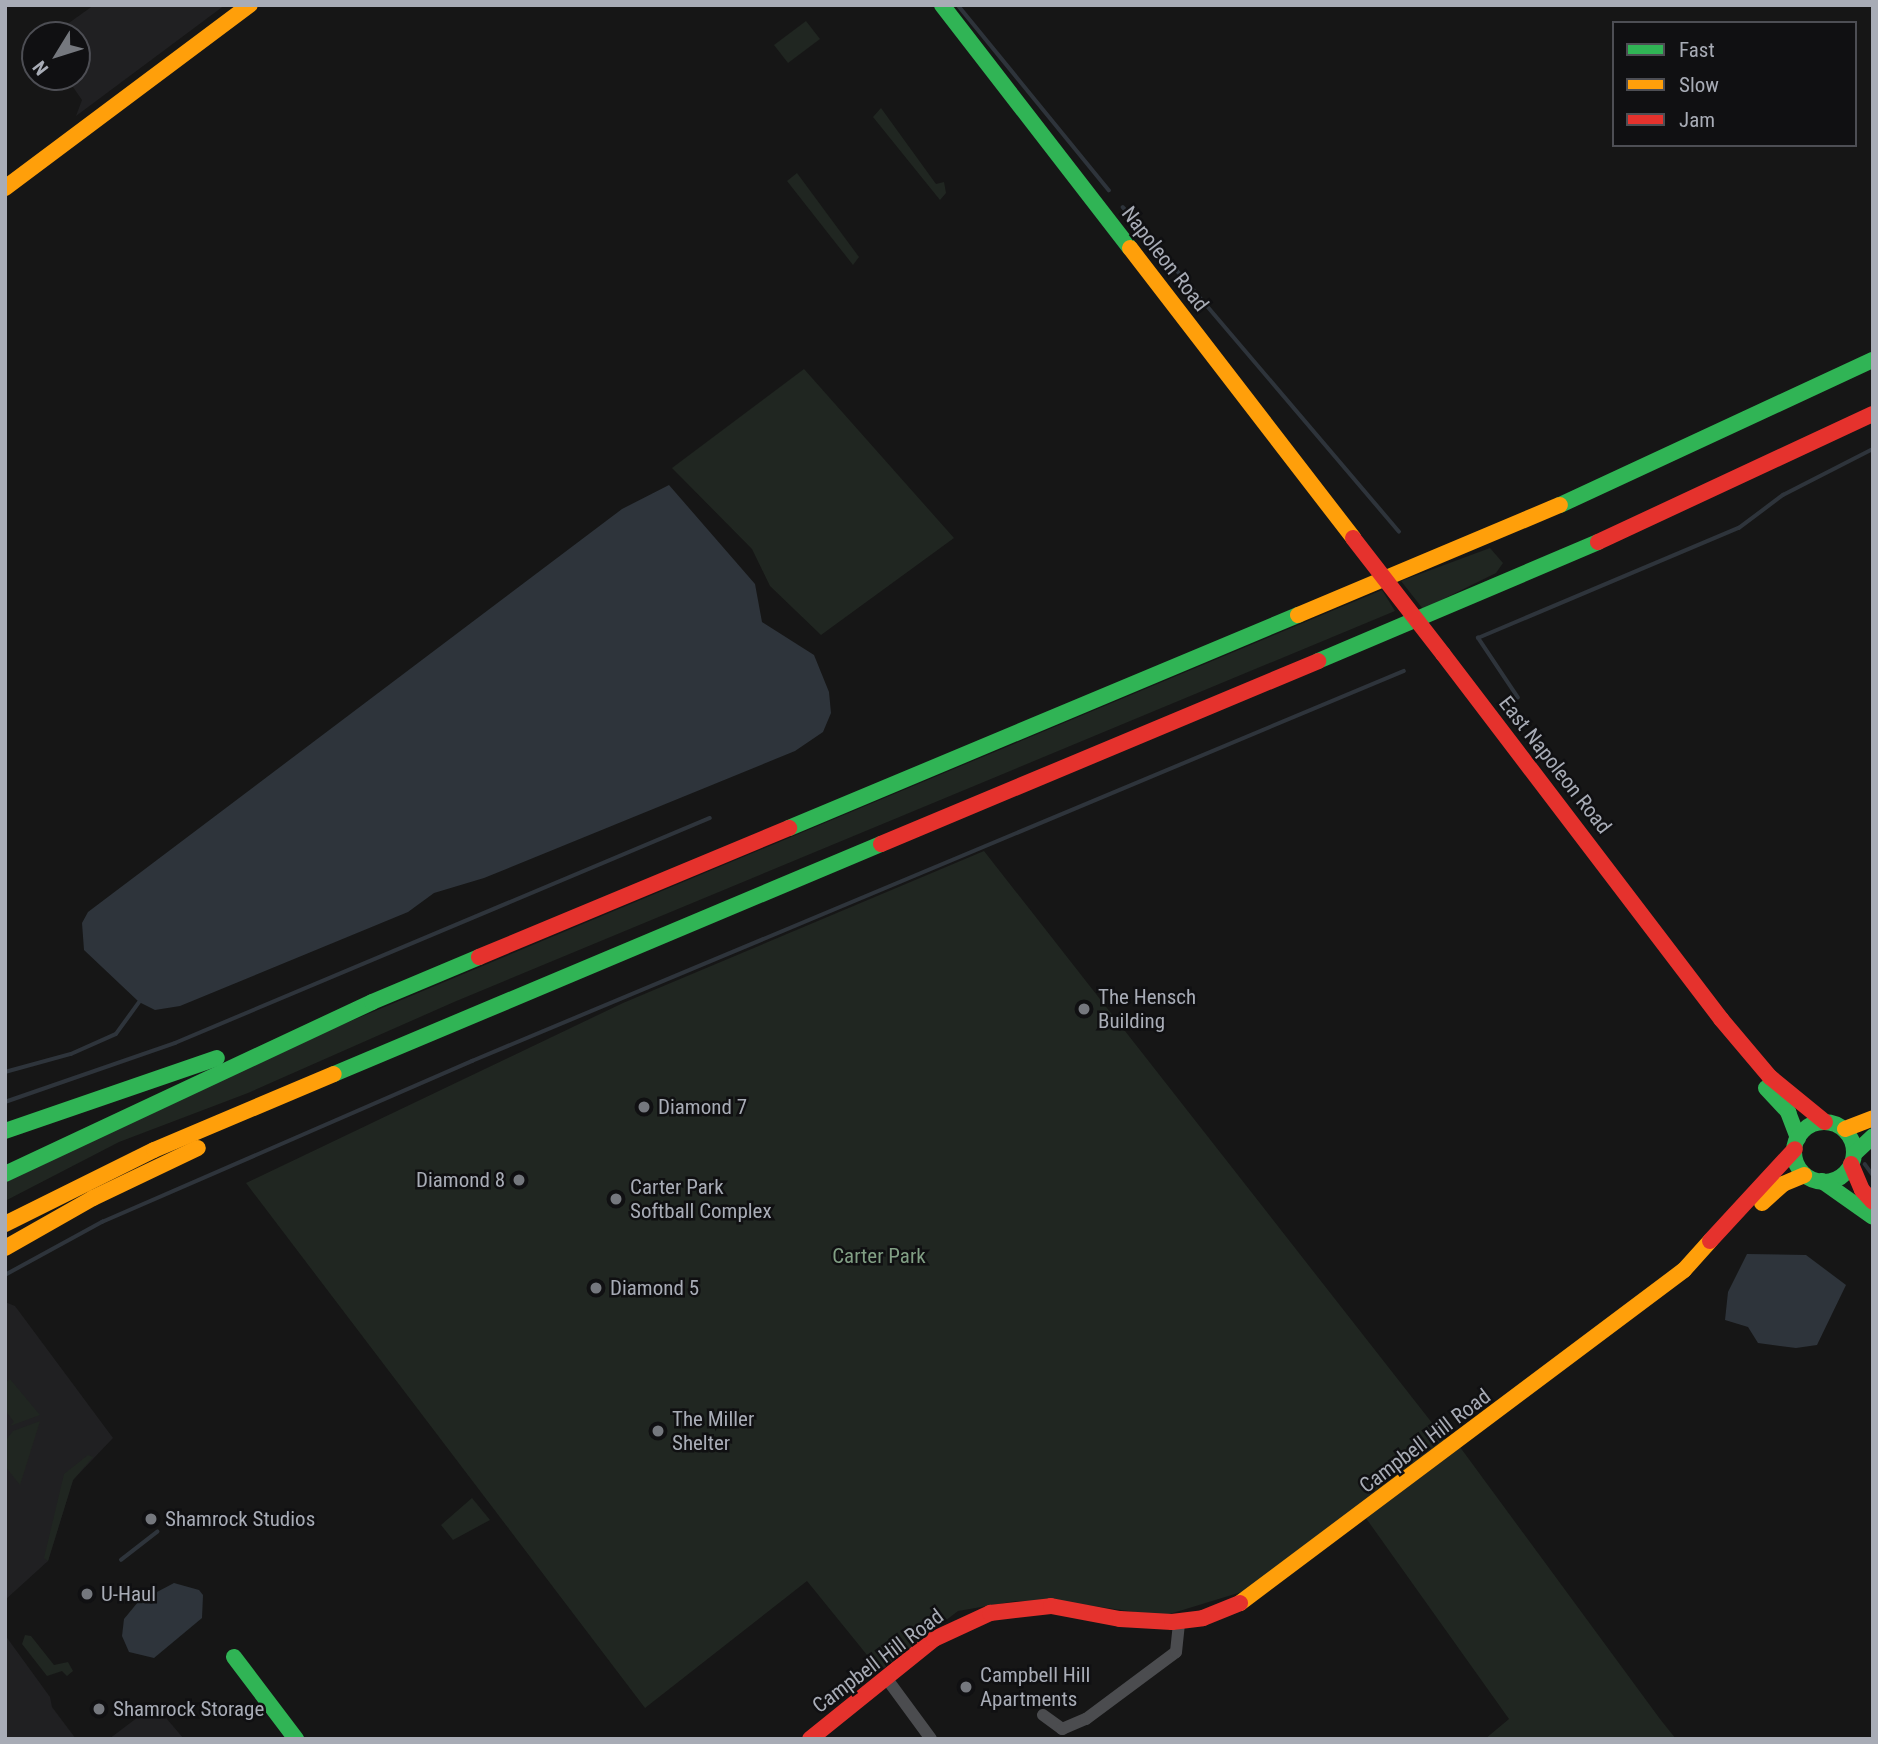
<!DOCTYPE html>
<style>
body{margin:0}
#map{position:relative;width:1878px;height:1744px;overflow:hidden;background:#161616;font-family:"Roboto Condensed",sans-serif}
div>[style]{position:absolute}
.built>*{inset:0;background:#202022}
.green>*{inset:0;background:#202621}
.water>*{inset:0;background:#2e343b}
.stream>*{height:3.5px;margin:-1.75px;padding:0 1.75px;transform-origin:1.75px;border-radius:1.75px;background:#2e343b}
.street>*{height:12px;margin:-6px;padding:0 6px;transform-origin:6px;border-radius:6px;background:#4b4c4f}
.fast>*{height:16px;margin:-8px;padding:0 8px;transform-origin:8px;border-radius:8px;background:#30b455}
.fast>.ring{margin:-8px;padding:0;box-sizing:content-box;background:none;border:16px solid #30b455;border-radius:50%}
.slow>*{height:16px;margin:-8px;padding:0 8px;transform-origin:8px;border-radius:8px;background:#ff9f0a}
.jam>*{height:16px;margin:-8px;padding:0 8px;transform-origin:8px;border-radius:8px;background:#e5322d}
.jam-bridge>*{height:16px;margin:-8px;padding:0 8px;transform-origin:8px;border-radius:8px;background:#e5322d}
.dots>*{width:19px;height:19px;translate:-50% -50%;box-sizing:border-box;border:4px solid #101012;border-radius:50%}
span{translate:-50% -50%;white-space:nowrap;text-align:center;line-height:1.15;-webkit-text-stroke:5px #101012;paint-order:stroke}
.street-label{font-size:21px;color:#a8acb6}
.poi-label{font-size:21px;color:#a8acb6}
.left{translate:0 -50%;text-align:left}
.right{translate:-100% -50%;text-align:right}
.park-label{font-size:21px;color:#819f84}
.frame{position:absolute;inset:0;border:7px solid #a8acb6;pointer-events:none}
.legend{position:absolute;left:1612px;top:21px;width:245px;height:126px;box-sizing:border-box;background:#101012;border:2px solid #4d4e54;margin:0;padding:9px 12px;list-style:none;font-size:21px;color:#a8acb6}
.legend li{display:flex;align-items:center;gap:14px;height:35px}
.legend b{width:35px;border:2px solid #4d4e54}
.north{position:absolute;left:21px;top:21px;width:70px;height:70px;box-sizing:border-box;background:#101012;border:2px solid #4d4e54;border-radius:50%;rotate:232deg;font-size:19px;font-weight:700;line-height:28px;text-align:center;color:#a8acb6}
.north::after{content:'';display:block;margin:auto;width:24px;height:32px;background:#75787e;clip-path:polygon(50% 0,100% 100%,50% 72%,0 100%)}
</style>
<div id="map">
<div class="built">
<div style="clip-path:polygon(94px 5px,225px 5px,76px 116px,82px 100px,66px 77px,77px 77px,77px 35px,52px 35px)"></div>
<div style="clip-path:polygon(5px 1302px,15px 1306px,113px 1438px,73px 1480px,48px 1561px,5px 1600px)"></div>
<div style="clip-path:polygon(5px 1635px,50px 1697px,52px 1707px,76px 1739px,5px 1739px)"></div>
<div style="clip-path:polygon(155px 1705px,184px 1739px,109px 1739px,146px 1711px)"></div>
</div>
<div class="green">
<div style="clip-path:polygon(806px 21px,820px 39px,788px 63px,774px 45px)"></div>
<div style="clip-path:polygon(881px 108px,936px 184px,944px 182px,946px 193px,940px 200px,873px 117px)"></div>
<div style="clip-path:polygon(797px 173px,859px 257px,853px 265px,787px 181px)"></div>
<div style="clip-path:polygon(804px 369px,954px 538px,821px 635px,770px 586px,752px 549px,672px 468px)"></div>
<div style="clip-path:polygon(1490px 548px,1503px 563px,1496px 573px,1423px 609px,1401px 581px)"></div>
<div style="clip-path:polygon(1382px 590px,1395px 611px,454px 1002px,248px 1093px,119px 1142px,5px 1201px,5px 1174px,107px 1123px)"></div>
<div style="clip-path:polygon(984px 851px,1447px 1442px,1248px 1590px,1163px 1616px,1058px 1601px,1016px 1601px,958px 1611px,880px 1671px,807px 1581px,645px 1708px,246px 1183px,623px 1003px)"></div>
<div style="clip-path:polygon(10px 1379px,40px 1415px,10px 1426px,14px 1422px,5px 1410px,5px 1383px)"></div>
<div style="clip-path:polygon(40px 1421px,20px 1485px,5px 1466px,5px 1441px,13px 1431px)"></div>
<div style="clip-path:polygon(1457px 1443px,1660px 1719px,1676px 1739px,1485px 1739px,1509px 1719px,1363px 1514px)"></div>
<div style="clip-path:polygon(88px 1455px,93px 1457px,73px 1480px,48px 1561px,44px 1558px,64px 1474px)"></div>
<div style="clip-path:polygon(472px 1498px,490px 1520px,453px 1540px,441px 1525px)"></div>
<div style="clip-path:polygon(25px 1635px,31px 1636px,54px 1665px,68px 1662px,73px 1671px,67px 1676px,62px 1671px,47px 1676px,22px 1644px)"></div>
</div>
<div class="water">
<div style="clip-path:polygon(669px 485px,755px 584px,762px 622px,814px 655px,829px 692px,831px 713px,823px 732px,795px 751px,484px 878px,434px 893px,408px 912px,180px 1006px,155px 1010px,139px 1002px,84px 950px,82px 923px,88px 912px,622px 509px)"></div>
<div style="clip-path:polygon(1747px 1254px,1806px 1255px,1846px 1285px,1817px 1345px,1796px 1348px,1758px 1343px,1748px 1327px,1725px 1320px,1728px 1292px)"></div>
<div style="clip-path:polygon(174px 1583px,199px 1590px,203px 1595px,202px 1618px,154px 1658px,129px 1652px,122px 1636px,124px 1619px,138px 1602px)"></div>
</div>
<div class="stream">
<div style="left:958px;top:5px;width:239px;rotate:50.8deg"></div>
<div style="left:1123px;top:207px;width:426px;rotate:49.6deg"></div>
<div style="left:1518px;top:698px;width:72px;rotate:-123.7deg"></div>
<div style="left:1478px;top:638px;width:283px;rotate:-22.9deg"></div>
<div style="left:1739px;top:528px;width:55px;rotate:-36.9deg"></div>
<div style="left:1783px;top:495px;width:101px;rotate:-27.1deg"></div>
<div style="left:5px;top:1072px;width:68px;rotate:-15.3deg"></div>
<div style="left:71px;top:1054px;width:49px;rotate:-24deg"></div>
<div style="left:116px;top:1034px;width:39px;rotate:-54deg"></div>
<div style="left:5px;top:1102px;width:180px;rotate:-19.1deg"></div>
<div style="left:175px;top:1043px;width:580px;rotate:-22.81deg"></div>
<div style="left:1865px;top:1164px;width:14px;rotate:54deg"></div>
<div style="left:5px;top:1275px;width:111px;rotate:-28.7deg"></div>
<div style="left:102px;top:1222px;width:404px;rotate:-23.5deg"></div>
<div style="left:472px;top:1061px;width:1010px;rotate:-22.71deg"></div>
<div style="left:121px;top:1560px;width:46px;rotate:-37.9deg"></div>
</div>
<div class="street">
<div style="left:887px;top:1679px;width:74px;rotate:53.7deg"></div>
<div style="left:1043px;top:1715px;width:24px;rotate:36deg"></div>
<div style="left:1062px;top:1729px;width:26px;rotate:-23deg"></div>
<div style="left:1086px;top:1719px;width:112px;rotate:-36.7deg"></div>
<div style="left:1176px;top:1652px;width:30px;rotate:-84deg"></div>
</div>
<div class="fast">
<div style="left:942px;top:5px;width:307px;rotate:52.3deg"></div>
<div style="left:1560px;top:505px;width:345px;rotate:-24.9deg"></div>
<div style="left:1318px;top:661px;width:304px;rotate:-23deg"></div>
<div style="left:789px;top:828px;width:552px;rotate:-22.71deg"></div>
<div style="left:334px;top:1074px;width:593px;rotate:-22.81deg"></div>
<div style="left:1766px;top:1088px;width:33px;rotate:47deg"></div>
<div style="left:1788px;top:1112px;width:28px;rotate:69deg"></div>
<div class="ring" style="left:1794px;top:1122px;width:44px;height:44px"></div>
<div style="left:5px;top:1131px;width:224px;rotate:-19deg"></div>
<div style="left:1854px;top:1154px;width:26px;rotate:-43deg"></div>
<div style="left:5px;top:1174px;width:405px;rotate:-25.1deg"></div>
<div style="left:372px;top:1002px;width:116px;rotate:-22.8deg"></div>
<div style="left:1822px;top:1181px;width:62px;rotate:35.2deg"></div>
<div style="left:234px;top:1657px;width:103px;rotate:52.9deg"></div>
</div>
<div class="slow">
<div style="left:5px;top:188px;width:306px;rotate:-36.8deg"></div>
<div style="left:1130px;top:248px;width:366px;rotate:52.4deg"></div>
<div style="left:1298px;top:615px;width:284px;rotate:-22.8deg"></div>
<div style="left:1845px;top:1129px;width:30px;rotate:-21deg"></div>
<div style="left:1762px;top:1203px;width:28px;rotate:-42deg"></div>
<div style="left:1783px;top:1184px;width:23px;rotate:-23deg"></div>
<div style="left:5px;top:1224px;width:166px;rotate:-26.4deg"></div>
<div style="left:154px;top:1150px;width:195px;rotate:-22.9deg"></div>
<div style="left:5px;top:1248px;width:101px;rotate:-29.6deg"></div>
<div style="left:93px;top:1198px;width:116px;rotate:-25.5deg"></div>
<div style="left:1240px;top:1603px;width:555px;rotate:-36.87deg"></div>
<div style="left:1684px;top:1270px;width:39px;rotate:-48deg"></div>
</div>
<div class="jam">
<div style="left:1598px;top:542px;width:303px;rotate:-25deg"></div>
<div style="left:1443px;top:654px;width:459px;rotate:52.7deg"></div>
<div style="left:1721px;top:1019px;width:76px;rotate:49.8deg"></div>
<div style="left:1770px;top:1077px;width:71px;rotate:39.3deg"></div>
<div style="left:881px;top:844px;width:474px;rotate:-22.7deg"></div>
<div style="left:479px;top:957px;width:336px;rotate:-22.6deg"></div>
<div style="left:1851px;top:1164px;width:28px;rotate:67deg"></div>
<div style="left:1862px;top:1190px;width:16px;rotate:47deg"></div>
<div style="left:1710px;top:1241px;width:125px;rotate:-47.3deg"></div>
<div style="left:810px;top:1739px;width:159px;rotate:-38.9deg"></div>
<div style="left:934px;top:1639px;width:62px;rotate:-24.9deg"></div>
<div style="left:990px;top:1613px;width:61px;rotate:-6.5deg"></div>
<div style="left:1051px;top:1606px;width:70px;rotate:10.7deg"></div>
<div style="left:1120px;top:1619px;width:52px;rotate:3.3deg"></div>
<div style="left:1172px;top:1622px;width:31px;rotate:-7deg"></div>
<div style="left:1203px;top:1618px;width:40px;rotate:-22deg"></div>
</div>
<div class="jam-bridge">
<div style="left:1353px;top:538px;width:147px;rotate:52.2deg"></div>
</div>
<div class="dots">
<div style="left:1084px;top:1009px;background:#75787e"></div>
<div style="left:644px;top:1107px;background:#75787e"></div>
<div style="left:519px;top:1180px;background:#75787e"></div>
<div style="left:616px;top:1199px;background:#75787e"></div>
<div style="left:596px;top:1288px;background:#75787e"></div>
<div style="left:658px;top:1431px;background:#75787e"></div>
<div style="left:151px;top:1519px;background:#75787e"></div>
<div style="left:87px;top:1594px;background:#75787e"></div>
<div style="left:966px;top:1687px;background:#75787e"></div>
<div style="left:99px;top:1709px;background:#75787e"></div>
</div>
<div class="street-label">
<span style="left:1165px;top:259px;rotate:52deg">Napoleon Road</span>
<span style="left:1555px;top:765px;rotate:52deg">East Napoleon Road</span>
<span style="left:1425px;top:1441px;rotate:-37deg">Campbell Hill Road</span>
<span style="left:878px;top:1661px;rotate:-37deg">Campbell Hill Road</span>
</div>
<div class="poi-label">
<span class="left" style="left:1098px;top:1009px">The Hensch<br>Building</span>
<span class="left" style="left:658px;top:1107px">Diamond 7</span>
<span class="right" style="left:505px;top:1180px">Diamond 8</span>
<span class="left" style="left:630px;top:1199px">Carter Park<br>Softball Complex</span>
<span class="left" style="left:610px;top:1288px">Diamond 5</span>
<span class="left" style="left:672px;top:1431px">The Miller<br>Shelter</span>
<span class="left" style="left:165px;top:1519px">Shamrock Studios</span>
<span class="left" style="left:101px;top:1594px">U-Haul</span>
<span class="left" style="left:980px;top:1687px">Campbell Hill<br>Apartments</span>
<span class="left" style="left:113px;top:1709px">Shamrock Storage</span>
</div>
<div class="park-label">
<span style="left:879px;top:1256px">Carter Park</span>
</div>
<div class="frame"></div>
<ul class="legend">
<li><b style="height:9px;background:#30b455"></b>Fast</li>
<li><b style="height:9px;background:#ff9f0a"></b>Slow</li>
<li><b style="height:9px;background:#e5322d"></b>Jam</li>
</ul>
<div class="north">N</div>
</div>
